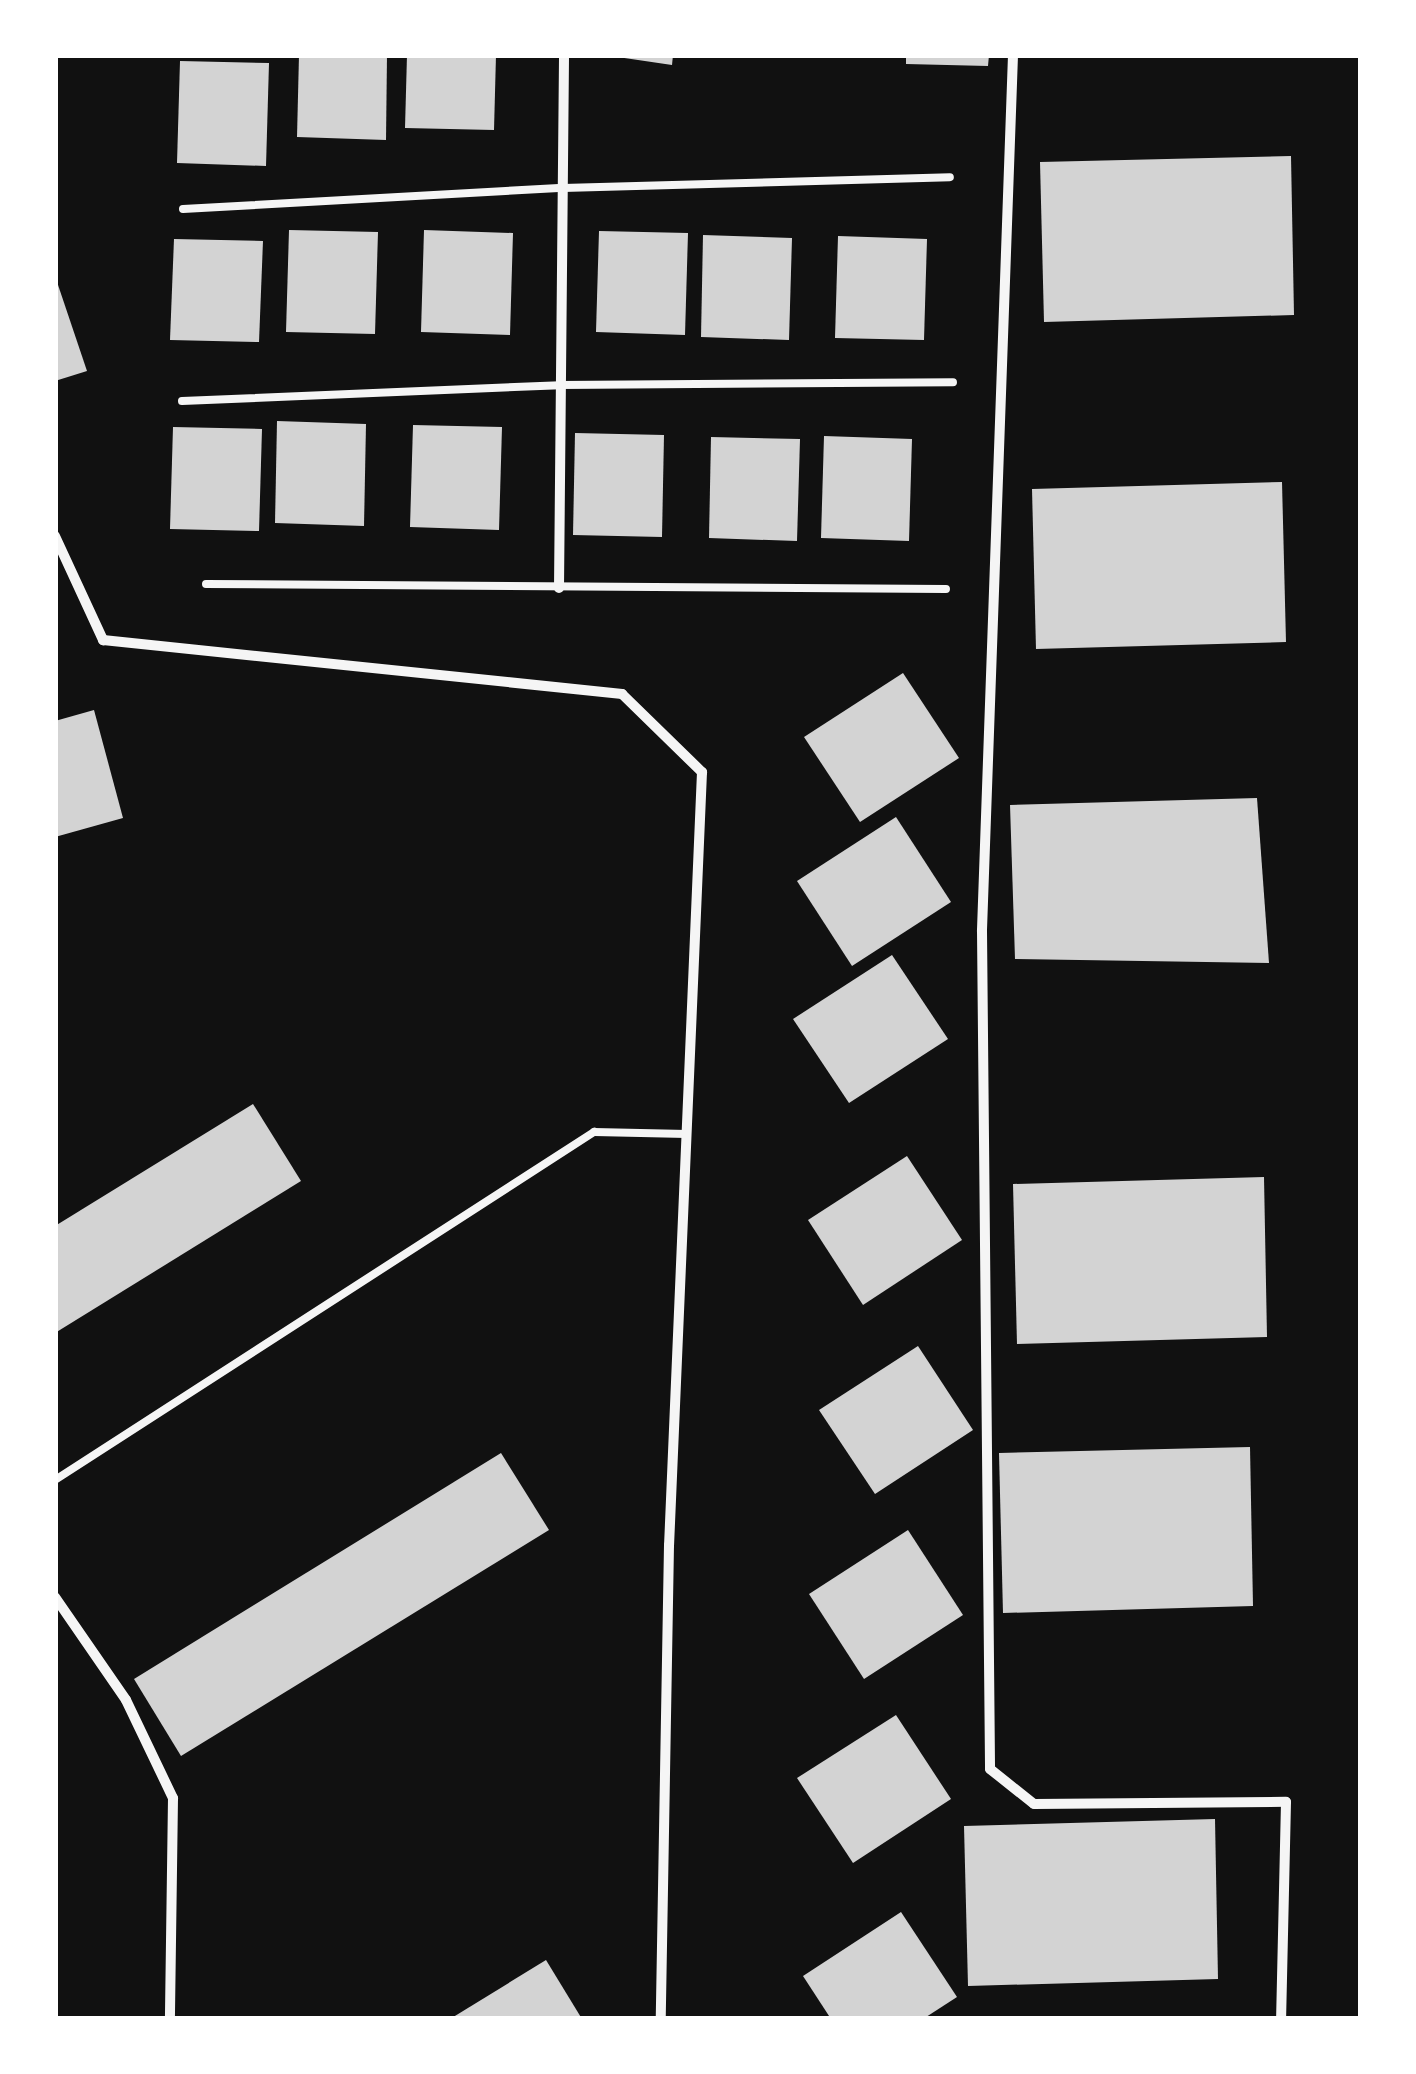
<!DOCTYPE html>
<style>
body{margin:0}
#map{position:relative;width:1416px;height:2074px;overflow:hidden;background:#111;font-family:Lato,sans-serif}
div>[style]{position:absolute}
.building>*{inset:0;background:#d3d3d3}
.service>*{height:8px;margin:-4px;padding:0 4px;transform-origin:4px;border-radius:4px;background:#f5f5f5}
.minor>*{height:10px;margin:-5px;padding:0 5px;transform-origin:5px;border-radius:5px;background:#f5f5f5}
span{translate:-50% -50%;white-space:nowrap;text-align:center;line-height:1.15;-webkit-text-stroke:8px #fff;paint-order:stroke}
.frame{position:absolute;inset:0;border:58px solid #fff;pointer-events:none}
</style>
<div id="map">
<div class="building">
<div style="clip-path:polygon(299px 55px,387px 55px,386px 140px,297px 137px)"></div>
<div style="clip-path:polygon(407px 55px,496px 55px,494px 130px,405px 128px)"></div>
<div style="clip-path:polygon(604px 55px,673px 55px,672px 65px)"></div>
<div style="clip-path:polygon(906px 55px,989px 55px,988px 66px,906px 64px)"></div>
<div style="clip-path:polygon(180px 61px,269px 63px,266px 166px,177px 163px)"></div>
<div style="clip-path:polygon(1291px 156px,1294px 315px,1044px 322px,1040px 162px)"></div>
<div style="clip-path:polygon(289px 230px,378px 232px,375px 334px,286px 332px)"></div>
<div style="clip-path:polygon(424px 230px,513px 233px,510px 335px,421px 332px)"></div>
<div style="clip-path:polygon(599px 231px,688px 233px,685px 335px,596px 332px)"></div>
<div style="clip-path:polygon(703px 235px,792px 238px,789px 340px,701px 337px)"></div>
<div style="clip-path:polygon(838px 236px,927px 239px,924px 340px,835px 338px)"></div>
<div style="clip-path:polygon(174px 239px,263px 241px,259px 342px,170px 340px)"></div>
<div style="clip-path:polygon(55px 276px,87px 371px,55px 381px)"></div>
<div style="clip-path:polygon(277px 421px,366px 424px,364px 526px,275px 523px)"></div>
<div style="clip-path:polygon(413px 425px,502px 427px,499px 530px,410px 527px)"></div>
<div style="clip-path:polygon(173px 427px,262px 429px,259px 531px,170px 529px)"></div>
<div style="clip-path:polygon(575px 433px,664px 435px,662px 537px,573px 535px)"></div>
<div style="clip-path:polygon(824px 436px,912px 439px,909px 541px,821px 538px)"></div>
<div style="clip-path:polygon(711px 437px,800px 439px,797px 541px,709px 538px)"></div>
<div style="clip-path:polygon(1282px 482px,1286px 642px,1036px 649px,1032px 489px)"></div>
<div style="clip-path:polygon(903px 673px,959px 758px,860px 822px,804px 737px)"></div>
<div style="clip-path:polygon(94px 710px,123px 818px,55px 837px,55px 721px)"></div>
<div style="clip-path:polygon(1257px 798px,1269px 963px,1015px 959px,1010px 805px)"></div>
<div style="clip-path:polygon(896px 817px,951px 902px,852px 966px,797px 881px)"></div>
<div style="clip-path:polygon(892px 955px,948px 1039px,849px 1103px,793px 1019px)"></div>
<div style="clip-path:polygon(253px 1104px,301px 1181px,55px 1333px,55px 1226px)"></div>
<div style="clip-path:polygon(907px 1156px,962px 1240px,863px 1305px,808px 1220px)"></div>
<div style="clip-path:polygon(1264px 1177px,1267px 1337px,1017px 1344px,1013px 1184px)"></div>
<div style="clip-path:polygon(918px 1346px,973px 1430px,875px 1494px,819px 1410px)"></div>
<div style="clip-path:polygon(1250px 1447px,1253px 1606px,1003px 1613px,999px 1453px)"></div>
<div style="clip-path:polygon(501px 1453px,549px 1530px,181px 1756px,134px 1679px)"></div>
<div style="clip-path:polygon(908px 1530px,963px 1615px,864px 1679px,809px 1594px)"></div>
<div style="clip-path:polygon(896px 1715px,951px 1799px,853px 1863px,797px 1778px)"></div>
<div style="clip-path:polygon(1215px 1819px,1218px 1979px,968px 1986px,964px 1826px)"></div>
<div style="clip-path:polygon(901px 1912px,957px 1997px,923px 2019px,831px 2019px,803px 1976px)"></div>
<div style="clip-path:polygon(546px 1960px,582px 2019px,450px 2019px)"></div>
</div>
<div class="service">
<div style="left:183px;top:209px;width:381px;rotate:-3.2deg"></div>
<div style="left:563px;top:188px;width:387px;rotate:-1.6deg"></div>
<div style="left:182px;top:401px;width:378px;rotate:-2.4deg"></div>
<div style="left:560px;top:385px;width:393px;rotate:-0.4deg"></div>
<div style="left:206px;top:584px;width:740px;rotate:0.39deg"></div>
<div style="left:55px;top:1480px;width:642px;rotate:-32.85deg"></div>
<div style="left:594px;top:1132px;width:93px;rotate:1.2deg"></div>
</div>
<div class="minor">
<div style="left:1013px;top:55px;width:877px;rotate:92.03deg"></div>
<div style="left:982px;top:931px;width:838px;rotate:89.45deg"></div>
<div style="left:990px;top:1769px;width:56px;rotate:38.5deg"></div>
<div style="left:1034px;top:1804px;width:252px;rotate:-0.5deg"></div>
<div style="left:1286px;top:1802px;width:217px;rotate:91.3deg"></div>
<div style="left:55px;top:536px;width:115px;rotate:65.2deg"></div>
<div style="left:103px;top:640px;width:522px;rotate:5.94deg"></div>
<div style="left:622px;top:694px;width:112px;rotate:44.3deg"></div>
<div style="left:702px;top:772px;width:774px;rotate:92.44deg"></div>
<div style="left:669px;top:1545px;width:474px;rotate:91deg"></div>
<div style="left:559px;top:588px;width:533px;rotate:-89.46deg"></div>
<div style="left:55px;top:1597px;width:125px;rotate:55.4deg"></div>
<div style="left:126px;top:1700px;width:109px;rotate:64.4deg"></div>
<div style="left:173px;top:1798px;width:221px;rotate:90.8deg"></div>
</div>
<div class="frame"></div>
</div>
